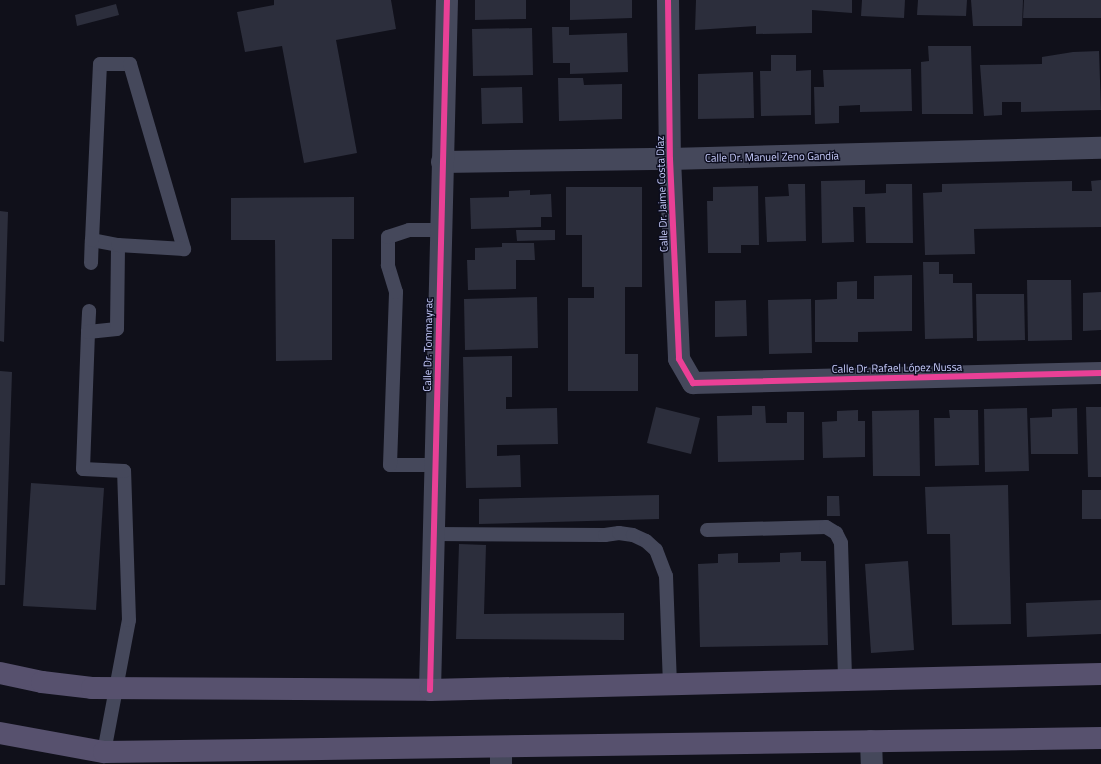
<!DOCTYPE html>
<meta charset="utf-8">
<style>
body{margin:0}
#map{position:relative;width:1101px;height:764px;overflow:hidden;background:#10101a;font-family:"Titillium Web",sans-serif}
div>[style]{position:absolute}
.building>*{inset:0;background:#2c2e3c}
.lane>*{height:14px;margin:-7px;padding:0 7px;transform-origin:7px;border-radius:7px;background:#45485b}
.street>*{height:22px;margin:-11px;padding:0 11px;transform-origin:11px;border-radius:11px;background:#45485b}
.primary>*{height:22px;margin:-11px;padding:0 11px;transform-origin:11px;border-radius:11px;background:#57516e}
.cycleway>*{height:6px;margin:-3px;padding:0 3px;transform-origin:3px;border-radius:3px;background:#ea4096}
span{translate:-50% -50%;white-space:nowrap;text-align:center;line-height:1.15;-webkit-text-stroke:3px #0c0d1e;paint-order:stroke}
.street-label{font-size:11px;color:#c9cefe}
</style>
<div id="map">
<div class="building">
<div style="clip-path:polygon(274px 0,391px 0,396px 29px,336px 40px,357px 153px,304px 163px,282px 46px,245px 52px,237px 12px,274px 5px)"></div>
<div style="clip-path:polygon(475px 0,526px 0,526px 19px,475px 20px)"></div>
<div style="clip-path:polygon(570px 0,632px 0,632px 18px,570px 20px)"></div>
<div style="clip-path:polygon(696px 0,852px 0,852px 13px,812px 10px,812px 33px,756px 34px,756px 26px,695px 30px)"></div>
<div style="clip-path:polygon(862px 0,905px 0,904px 18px,861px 16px)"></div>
<div style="clip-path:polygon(918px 0,967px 0,966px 16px,917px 15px)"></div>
<div style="clip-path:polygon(971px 0,1023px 0,1022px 26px,973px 26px)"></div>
<div style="clip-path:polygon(1024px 0,1101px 0,1101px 18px,1023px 18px)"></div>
<div style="clip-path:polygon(116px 4px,119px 15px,77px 26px,75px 15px)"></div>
<div style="clip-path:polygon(552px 27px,569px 27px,569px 35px,627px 33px,628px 72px,570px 74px,570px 63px,553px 63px)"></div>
<div style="clip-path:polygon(532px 28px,533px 75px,473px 76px,472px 29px)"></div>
<div style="clip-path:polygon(928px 46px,971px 46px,973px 114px,922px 114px,921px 62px,929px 61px)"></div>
<div style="clip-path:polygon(1099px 51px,1101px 110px,1021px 112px,1021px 102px,1002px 102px,1002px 115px,984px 116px,980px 65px,1042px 64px,1042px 57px,1073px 52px)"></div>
<div style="clip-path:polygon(771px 55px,796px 55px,796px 71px,811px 70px,811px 115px,761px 116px,760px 71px,771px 71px)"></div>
<div style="clip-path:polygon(911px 69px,912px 111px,860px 112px,860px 105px,839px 106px,839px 123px,815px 124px,814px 87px,824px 87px,823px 70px)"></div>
<div style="clip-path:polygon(753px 72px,754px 118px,698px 119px,698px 74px)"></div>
<div style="clip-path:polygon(558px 78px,583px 78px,584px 85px,622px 84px,622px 119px,559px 121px)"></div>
<div style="clip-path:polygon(522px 87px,523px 123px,482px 124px,481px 88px)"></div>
<div style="clip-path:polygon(865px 180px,865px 194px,886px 193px,886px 184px,912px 184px,913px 243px,866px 243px,865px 207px,853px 207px,854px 242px,822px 243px,821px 181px)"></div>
<div style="clip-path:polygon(1101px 180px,1101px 227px,974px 229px,975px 254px,925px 255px,923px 193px,942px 192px,942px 184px,1072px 181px,1072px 191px,1092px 191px,1091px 181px)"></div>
<div style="clip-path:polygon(788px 184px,805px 184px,806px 241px,767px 242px,765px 197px,789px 196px)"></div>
<div style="clip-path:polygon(758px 186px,759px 245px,741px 245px,741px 253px,708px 253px,707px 201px,713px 201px,713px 187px)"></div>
<div style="clip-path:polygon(566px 187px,642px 187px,642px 287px,625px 287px,625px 354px,638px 354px,638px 391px,568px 391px,568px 298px,594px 298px,594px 287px,582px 287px,582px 235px,566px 235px)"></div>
<div style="clip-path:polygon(530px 190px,530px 195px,551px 194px,552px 217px,541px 217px,541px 227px,471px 229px,470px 198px,509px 197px,509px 191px)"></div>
<div style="clip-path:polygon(354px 197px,354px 239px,332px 239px,332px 360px,276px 361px,275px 240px,231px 240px,231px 198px)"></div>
<div style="clip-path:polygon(0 211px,8px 212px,4px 342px,0 341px)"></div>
<div style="clip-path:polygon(516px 230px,555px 230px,555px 240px,517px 241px)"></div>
<div style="clip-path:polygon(502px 243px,534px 243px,535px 260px,516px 260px,516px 289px,468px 290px,467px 260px,475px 260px,475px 248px,502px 247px)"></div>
<div style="clip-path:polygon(923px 262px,939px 262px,939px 274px,953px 274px,953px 283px,972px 283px,973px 338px,925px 339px)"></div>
<div style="clip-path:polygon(912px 275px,912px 331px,858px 332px,858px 342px,815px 342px,815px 300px,837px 299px,837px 282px,857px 281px,857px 299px,874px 299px,874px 276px)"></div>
<div style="clip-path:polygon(1027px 280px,1071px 280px,1072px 340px,1028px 341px)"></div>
<div style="clip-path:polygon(1101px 292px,1101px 330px,1083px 331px,1083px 293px)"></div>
<div style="clip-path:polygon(976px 294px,1024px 294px,1025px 340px,977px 341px)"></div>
<div style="clip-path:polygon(537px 297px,538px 348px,465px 350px,464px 299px)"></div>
<div style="clip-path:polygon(811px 299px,812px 353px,769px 354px,768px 300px)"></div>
<div style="clip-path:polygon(746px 300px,747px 336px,715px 337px,715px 301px)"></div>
<div style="clip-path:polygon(512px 356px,512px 397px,506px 397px,506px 409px,557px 408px,558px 444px,497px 445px,497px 456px,520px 455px,521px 487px,466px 488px,463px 357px)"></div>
<div style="clip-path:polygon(0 371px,12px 372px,5px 585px,0 585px)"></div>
<div style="clip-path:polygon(752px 406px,765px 406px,766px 423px,787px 423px,787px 412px,804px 412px,804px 460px,718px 462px,717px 416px,752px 415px)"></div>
<div style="clip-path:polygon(656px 407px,700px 418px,691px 454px,647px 443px)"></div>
<div style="clip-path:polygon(1086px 407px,1101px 407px,1101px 477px,1088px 477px)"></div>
<div style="clip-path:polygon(1027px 408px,1029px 471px,985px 472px,984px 409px)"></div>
<div style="clip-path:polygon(1077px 408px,1078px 454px,1031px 454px,1030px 418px,1052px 417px,1052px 409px)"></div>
<div style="clip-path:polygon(858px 410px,858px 421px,865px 421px,865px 457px,823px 458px,822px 422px,837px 421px,837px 411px)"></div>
<div style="clip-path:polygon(919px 410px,920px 476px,873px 476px,872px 411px)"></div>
<div style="clip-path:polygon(949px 410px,978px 410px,979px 465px,935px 466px,934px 418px,950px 418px)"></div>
<div style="clip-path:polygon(31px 483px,104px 488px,96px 610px,23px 606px)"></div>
<div style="clip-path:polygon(1008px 485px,1011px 624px,952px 625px,950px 534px,927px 534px,925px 487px)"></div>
<div style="clip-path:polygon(1082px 490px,1101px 490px,1101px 519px,1082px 519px)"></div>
<div style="clip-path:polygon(659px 495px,659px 519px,479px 524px,479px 499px)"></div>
<div style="clip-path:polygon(827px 496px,839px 496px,840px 516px,827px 516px)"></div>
<div style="clip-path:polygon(459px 544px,486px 545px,484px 614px,624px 613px,624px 640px,456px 639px)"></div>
<div style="clip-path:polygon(801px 552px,801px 561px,826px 561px,828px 645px,700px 647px,698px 564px,718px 563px,718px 554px,738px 553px,738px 563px,780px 562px,780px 553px)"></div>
<div style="clip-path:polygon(908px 561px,914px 650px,871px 653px,865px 564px)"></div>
<div style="clip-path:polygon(1101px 600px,1101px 634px,1027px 637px,1026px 603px)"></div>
</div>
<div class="lane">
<div style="left:91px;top:263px;width:23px;rotate:-88deg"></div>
<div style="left:88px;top:332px;width:21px;rotate:-87deg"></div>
<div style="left:435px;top:465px;width:45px;rotate:180deg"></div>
<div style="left:390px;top:465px;width:173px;rotate:-88deg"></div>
<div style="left:396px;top:292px;width:28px;rotate:-107deg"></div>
<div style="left:388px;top:265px;width:28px;rotate:-90deg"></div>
<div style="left:388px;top:237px;width:22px;rotate:-18deg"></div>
<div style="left:409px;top:230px;width:31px"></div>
<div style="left:707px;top:530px;width:119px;rotate:-1.4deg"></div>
<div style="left:826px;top:527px;width:12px;rotate:31deg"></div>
<div style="left:836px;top:533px;width:11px;rotate:63deg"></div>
<div style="left:841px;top:543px;width:138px;rotate:88.3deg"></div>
<div style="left:433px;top:534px;width:172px;rotate:0.3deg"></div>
<div style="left:605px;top:535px;width:14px;rotate:-8deg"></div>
<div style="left:619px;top:533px;width:14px;rotate:8deg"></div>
<div style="left:633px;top:535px;width:14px;rotate:25deg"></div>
<div style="left:646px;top:541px;width:13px;rotate:42deg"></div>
<div style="left:656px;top:550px;width:28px;rotate:69deg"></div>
<div style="left:666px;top:576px;width:108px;rotate:87.9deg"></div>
<div style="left:104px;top:752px;width:134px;rotate:-79.3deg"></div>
<div style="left:129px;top:620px;width:149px;rotate:-91.9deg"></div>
<div style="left:124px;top:471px;width:41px;rotate:-177.2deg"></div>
<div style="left:83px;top:469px;width:137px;rotate:-87.9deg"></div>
<div style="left:88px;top:332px;width:29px;rotate:-6deg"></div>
<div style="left:117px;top:329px;width:84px;rotate:-89.3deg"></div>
<div style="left:118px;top:245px;width:26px;rotate:-169deg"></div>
<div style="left:92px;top:240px;width:176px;rotate:-87.4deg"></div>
<div style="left:100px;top:64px;width:30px"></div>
<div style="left:130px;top:64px;width:193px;rotate:73.7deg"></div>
<div style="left:184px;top:249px;width:66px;rotate:-176.5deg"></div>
</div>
<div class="street">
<div style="left:668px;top:0;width:159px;rotate:89.3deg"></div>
<div style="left:670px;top:159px;width:200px;rotate:87.4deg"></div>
<div style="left:679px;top:359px;width:28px;rotate:60deg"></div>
<div style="left:693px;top:383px;width:408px;rotate:-1.4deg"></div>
<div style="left:442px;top:162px;width:228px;rotate:-0.8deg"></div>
<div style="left:670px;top:159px;width:431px;rotate:-1.5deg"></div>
<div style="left:430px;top:690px;width:690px;rotate:-88.59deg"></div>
<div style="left:871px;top:741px;width:23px;rotate:88deg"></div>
<div style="left:501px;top:747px;width:17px;rotate:90deg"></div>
</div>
<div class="primary">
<div style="left:0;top:673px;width:43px;rotate:12.1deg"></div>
<div style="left:42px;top:682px;width:50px;rotate:6.8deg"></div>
<div style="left:92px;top:688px;width:338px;rotate:0.3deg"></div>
<div style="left:430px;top:690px;width:671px;rotate:-1.37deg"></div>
<div style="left:0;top:733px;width:106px;rotate:10.4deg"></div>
<div style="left:104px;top:752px;width:997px;rotate:-0.8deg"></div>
</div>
<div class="cycleway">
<div style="left:668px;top:0;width:159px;rotate:89.3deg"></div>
<div style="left:670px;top:159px;width:200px;rotate:87.4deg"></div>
<div style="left:679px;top:359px;width:28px;rotate:60deg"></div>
<div style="left:693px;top:383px;width:408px;rotate:-1.4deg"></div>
<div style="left:430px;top:690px;width:690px;rotate:-88.59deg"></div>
</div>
<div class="street-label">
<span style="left:772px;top:157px;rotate:-1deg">Calle Dr. Manuel Zeno Gandía</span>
<span style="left:662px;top:194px;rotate:-92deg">Calle Dr. Jaime Costa Díaz</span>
<span style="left:428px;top:345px;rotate:-89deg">Calle Dr. Tommayrac</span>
<span style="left:897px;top:368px;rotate:-1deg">Calle Dr. Rafael López Nussa</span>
</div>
</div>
